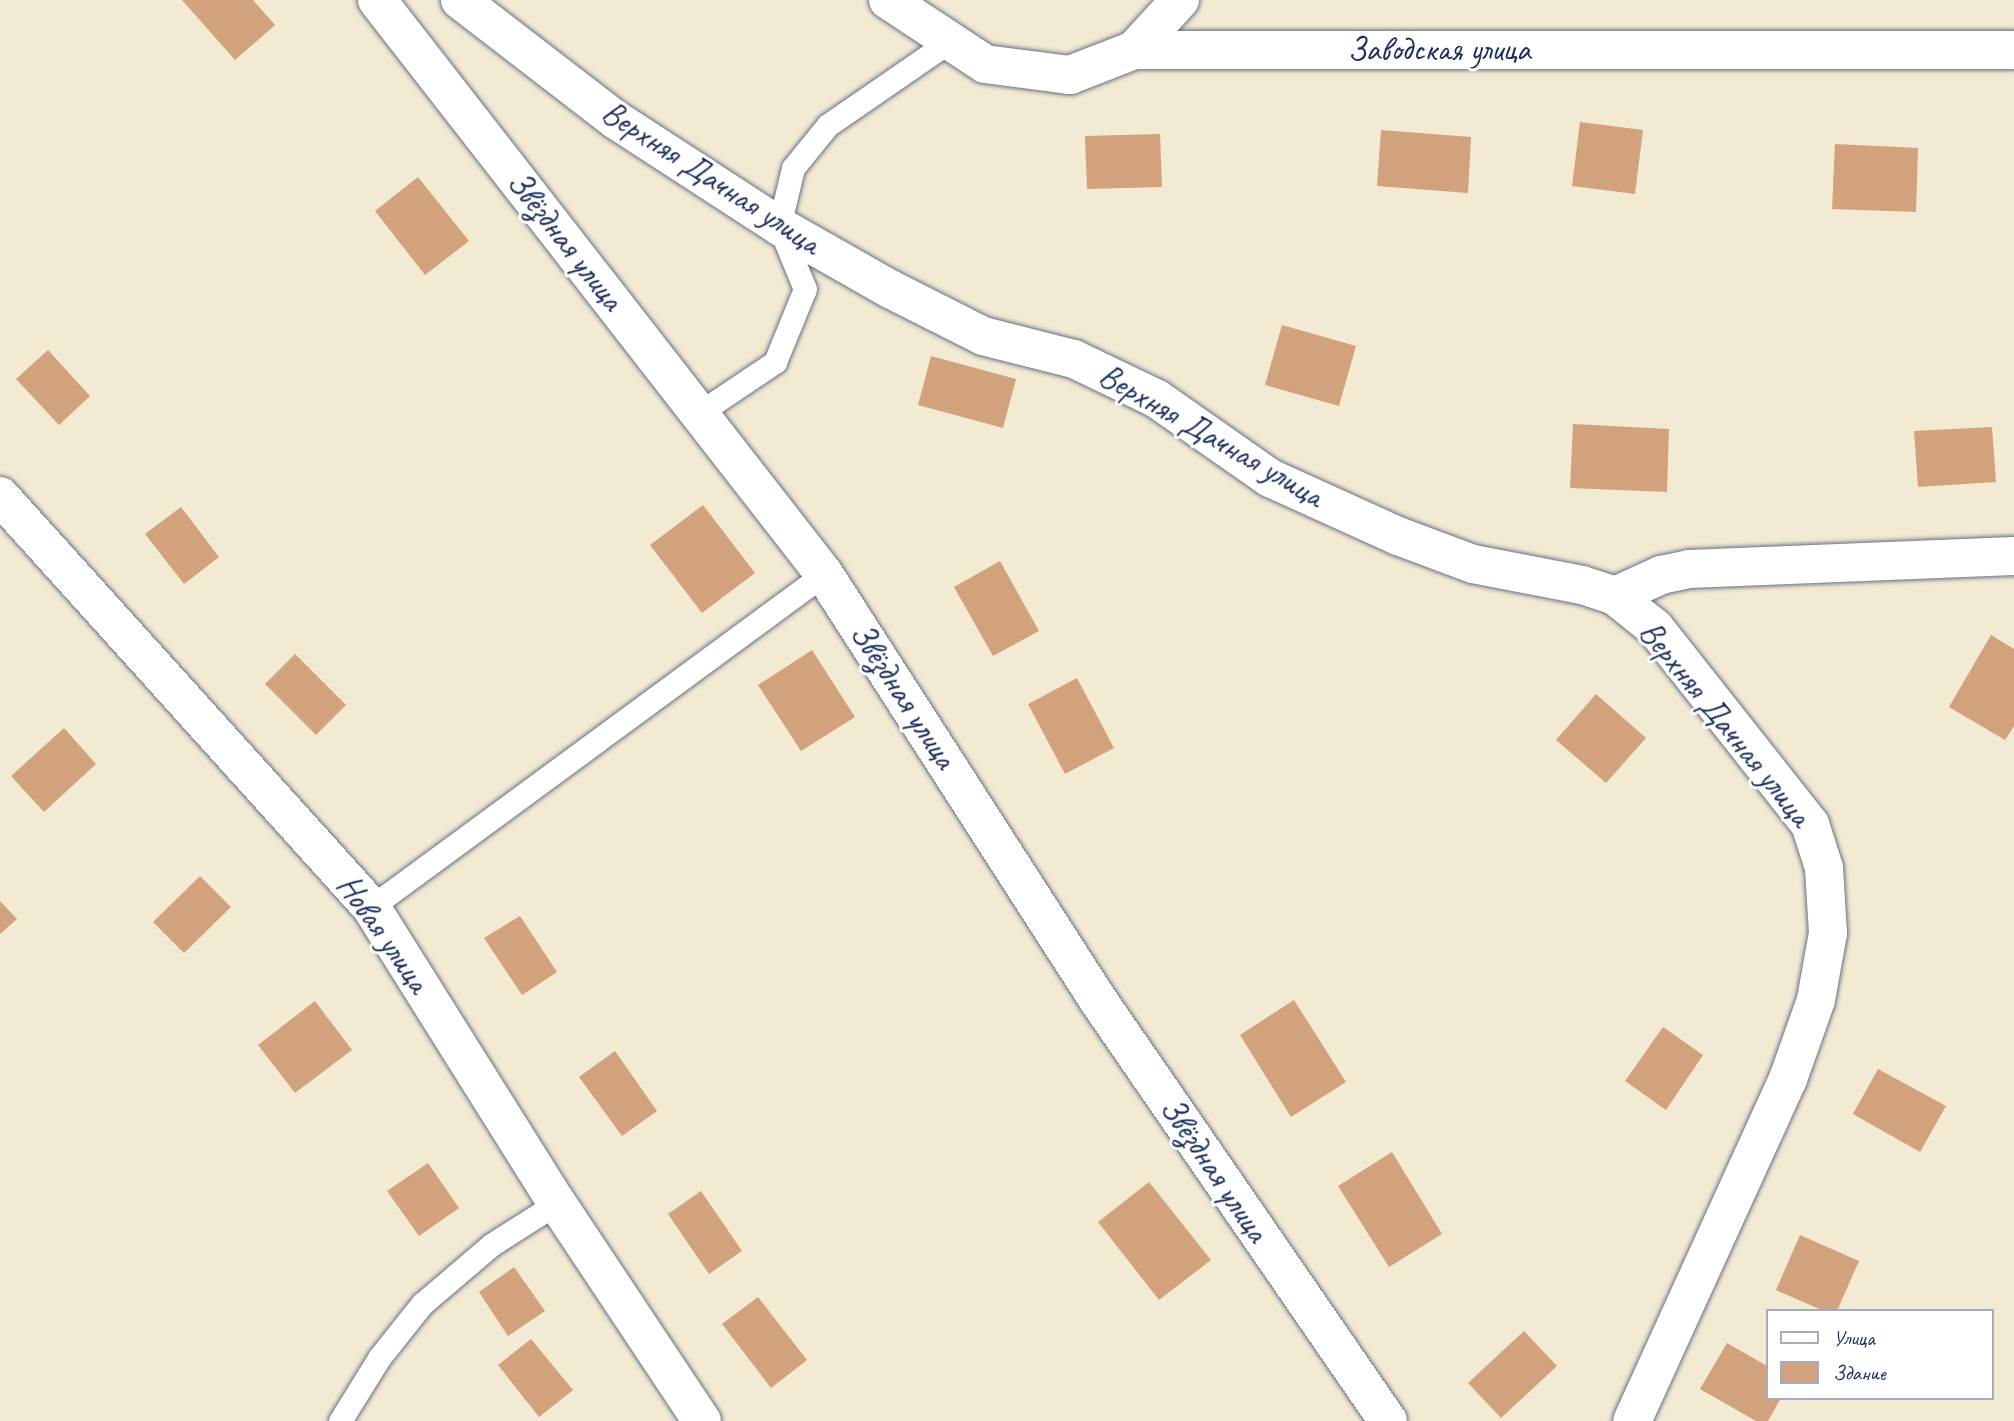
<!DOCTYPE html>
<meta charset="utf-8">
<style>
body{margin:0}
#map{position:relative;width:2014px;height:1421px;overflow:hidden;background:#f2ead2;font-family:Caveat,sans-serif}
div>[style]{position:absolute}
.building>*{inset:0;background:#d2a27d}
.roads{filter:drop-shadow(0 0 2px #667087) drop-shadow(0 0 2px #667087)}
.lane>*{height:23px;margin:-11.5px;padding:0 11.5px;transform-origin:11.5px;border-radius:11.5px;background:#fff}
.street>*{height:38px;margin:-19px;padding:0 19px;transform-origin:19px;border-radius:19px;background:#fff}
span{translate:-50% -50%;white-space:nowrap;text-align:center;line-height:1.15;-webkit-text-stroke:6px #fff;paint-order:stroke}
.street-label{font-size:33px;color:#1b2f5e}
.legend{position:absolute;left:1766px;top:1309px;width:228px;height:91px;box-sizing:border-box;background:#fff;border:2px solid #a4acbf;margin:0;padding:9px 12px;list-style:none;font-size:21px;color:#1b2f5e}
.legend li{display:flex;align-items:center;gap:14px;height:35px}
.legend b{width:35px;border:2px solid #a4acbf}
</style>
<div id="map">
<div class="building">
<div style="clip-path:polygon(182px 0,253px 0,275px 25px,235px 60px)"></div>
<div style="clip-path:polygon(1580px 122px,1643px 130px,1635px 194px,1572px 186px)"></div>
<div style="clip-path:polygon(1381px 130px,1471px 137px,1468px 193px,1377px 186px)"></div>
<div style="clip-path:polygon(1160px 134px,1162px 187px,1087px 189px,1085px 136px)"></div>
<div style="clip-path:polygon(1835px 144px,1918px 148px,1916px 212px,1832px 209px)"></div>
<div style="clip-path:polygon(418px 177px,469px 241px,425px 275px,375px 211px)"></div>
<div style="clip-path:polygon(1282px 325px,1356px 346px,1339px 406px,1265px 385px)"></div>
<div style="clip-path:polygon(48px 350px,90px 396px,59px 425px,16px 379px)"></div>
<div style="clip-path:polygon(931px 356px,1016px 379px,1003px 428px,918px 405px)"></div>
<div style="clip-path:polygon(1573px 424px,1669px 429px,1667px 492px,1570px 488px)"></div>
<div style="clip-path:polygon(1992px 427px,1996px 482px,1918px 487px,1914px 431px)"></div>
<div style="clip-path:polygon(703px 505px,755px 573px,702px 613px,650px 545px)"></div>
<div style="clip-path:polygon(181px 507px,219px 557px,184px 584px,145px 534px)"></div>
<div style="clip-path:polygon(1000px 561px,1039px 631px,993px 656px,954px 587px)"></div>
<div style="clip-path:polygon(1991px 635px,2014px 649px,2014px 726px,2005px 740px,1949px 707px)"></div>
<div style="clip-path:polygon(812px 650px,855px 717px,801px 751px,758px 685px)"></div>
<div style="clip-path:polygon(295px 654px,346px 705px,316px 735px,265px 684px)"></div>
<div style="clip-path:polygon(1077px 678px,1114px 748px,1065px 774px,1028px 704px)"></div>
<div style="clip-path:polygon(1596px 694px,1646px 738px,1606px 783px,1556px 740px)"></div>
<div style="clip-path:polygon(64px 728px,96px 764px,44px 812px,11px 776px)"></div>
<div style="clip-path:polygon(200px 876px,231px 907px,184px 953px,153px 922px)"></div>
<div style="clip-path:polygon(0 901px,17px 919px,0 934px)"></div>
<div style="clip-path:polygon(520px 916px,557px 972px,522px 995px,484px 938px)"></div>
<div style="clip-path:polygon(1294px 1000px,1346px 1082px,1291px 1117px,1240px 1035px)"></div>
<div style="clip-path:polygon(315px 1001px,352px 1050px,295px 1093px,258px 1045px)"></div>
<div style="clip-path:polygon(1663px 1027px,1703px 1055px,1666px 1110px,1625px 1081px)"></div>
<div style="clip-path:polygon(615px 1051px,657px 1111px,622px 1136px,579px 1077px)"></div>
<div style="clip-path:polygon(1878px 1069px,1946px 1106px,1920px 1152px,1853px 1114px)"></div>
<div style="clip-path:polygon(1392px 1152px,1442px 1234px,1389px 1267px,1338px 1186px)"></div>
<div style="clip-path:polygon(428px 1163px,459px 1208px,419px 1236px,387px 1191px)"></div>
<div style="clip-path:polygon(1149px 1182px,1211px 1260px,1159px 1300px,1098px 1222px)"></div>
<div style="clip-path:polygon(701px 1191px,742px 1251px,709px 1274px,668px 1214px)"></div>
<div style="clip-path:polygon(1800px 1235px,1859px 1261px,1837px 1311px,1824px 1311px,1776px 1290px)"></div>
<div style="clip-path:polygon(514px 1267px,545px 1311px,508px 1336px,479px 1292px)"></div>
<div style="clip-path:polygon(758px 1297px,807px 1360px,771px 1388px,722px 1324px)"></div>
<div style="clip-path:polygon(1524px 1331px,1557px 1366px,1501px 1418px,1468px 1383px)"></div>
<div style="clip-path:polygon(531px 1339px,573px 1390px,539px 1417px,498px 1365px)"></div>
<div style="clip-path:polygon(1727px 1343px,1767px 1366px,1767px 1398px,1781px 1398px,1768px 1421px,1756px 1421px,1700px 1389px)"></div>
</div>
<div class="roads">
<div class="lane">
<div style="left:699px;top:413px;width:92px;rotate:-33.9deg"></div>
<div style="left:775px;top:362px;width:79px;rotate:-67.7deg"></div>
<div style="left:805px;top:289px;width:68px;rotate:-112.4deg"></div>
<div style="left:779px;top:226px;width:60px;rotate:-76.4deg"></div>
<div style="left:793px;top:168px;width:55px;rotate:-50.9deg"></div>
<div style="left:828px;top:125px;width:145px;rotate:-34.6deg"></div>
<div style="left:371px;top:907px;width:562px;rotate:-36.32deg"></div>
<div style="left:340px;top:1421px;width:74px;rotate:-58.2deg"></div>
<div style="left:379px;top:1358px;width:69px;rotate:-51.5deg"></div>
<div style="left:422px;top:1304px;width:91px;rotate:-40.5deg"></div>
<div style="left:491px;top:1245px;width:78px;rotate:-32.5deg"></div>
</div>
<div class="street">
<div style="left:377px;top:0;width:728px;rotate:52.09deg"></div>
<div style="left:824px;top:574px;width:507px;rotate:57.25deg"></div>
<div style="left:1098px;top:1000px;width:511px;rotate:55.44deg"></div>
<div style="left:460px;top:0;width:197px;rotate:37.6deg"></div>
<div style="left:616px;top:120px;width:194px;rotate:33deg"></div>
<div style="left:779px;top:226px;width:128px;rotate:29.6deg"></div>
<div style="left:890px;top:289px;width:104px;rotate:26.8deg"></div>
<div style="left:983px;top:336px;width:94px;rotate:14.2deg"></div>
<div style="left:1074px;top:359px;width:92px;rotate:25.7deg"></div>
<div style="left:1157px;top:399px;width:138px;rotate:35deg"></div>
<div style="left:1270px;top:478px;width:141px;rotate:24.4deg"></div>
<div style="left:1398px;top:536px;width:80px;rotate:20.5deg"></div>
<div style="left:1473px;top:564px;width:111px;rotate:10.9deg"></div>
<div style="left:1582px;top:585px;width:35px;rotate:18deg"></div>
<div style="left:1615px;top:596px;width:51px;rotate:38.7deg"></div>
<div style="left:1655px;top:628px;width:250px;rotate:51.7deg"></div>
<div style="left:1810px;top:824px;width:46px;rotate:72.3deg"></div>
<div style="left:1824px;top:868px;width:65px;rotate:86.5deg"></div>
<div style="left:1828px;top:933px;width:68px;rotate:100.2deg"></div>
<div style="left:1816px;top:1000px;width:84px;rotate:109.5deg"></div>
<div style="left:1788px;top:1079px;width:376px;rotate:114.5deg"></div>
<div style="left:888px;top:0;width:116px;rotate:33.4deg"></div>
<div style="left:985px;top:64px;width:86px;rotate:7.4deg"></div>
<div style="left:1070px;top:75px;width:69px;rotate:-21.3deg"></div>
<div style="left:1134px;top:50px;width:880px"></div>
<div style="left:1134px;top:50px;width:68px;rotate:-47.4deg"></div>
<div style="left:0;top:496px;width:554px;rotate:47.93deg"></div>
<div style="left:371px;top:907px;width:350px;rotate:57.9deg"></div>
<div style="left:557px;top:1203px;width:262px;rotate:56.4deg"></div>
<div style="left:1615px;top:596px;width:51px;rotate:-24.5deg"></div>
<div style="left:1661px;top:575px;width:29px;rotate:-12deg"></div>
<div style="left:1689px;top:569px;width:325px;rotate:-2.3deg"></div>
</div>
</div>
<div class="street-label">
<span style="left:1439px;top:50px">Заводская улица</span>
<span style="left:711px;top:178px;rotate:33deg">Верхняя Дачная улица</span>
<span style="left:565px;top:241px;rotate:52deg">Звёздная улица</span>
<span style="left:1211px;top:436px;rotate:30deg">Верхняя Дачная улица</span>
<span style="left:903px;top:696px;rotate:57deg">Звёздная улица</span>
<span style="left:1725px;top:724px;rotate:51deg">Верхняя Дачная улица</span>
<span style="left:383px;top:934px;rotate:55deg">Новая улица</span>
<span style="left:1214px;top:1170px;rotate:56deg">Звёздная улица</span>
</div>
<ul class="legend">
<li><b style="height:9px;background:#fff"></b>Улица</li>
<li><b style="height:19px;background:#d2a27d"></b>Здание</li>
</ul>
</div>
